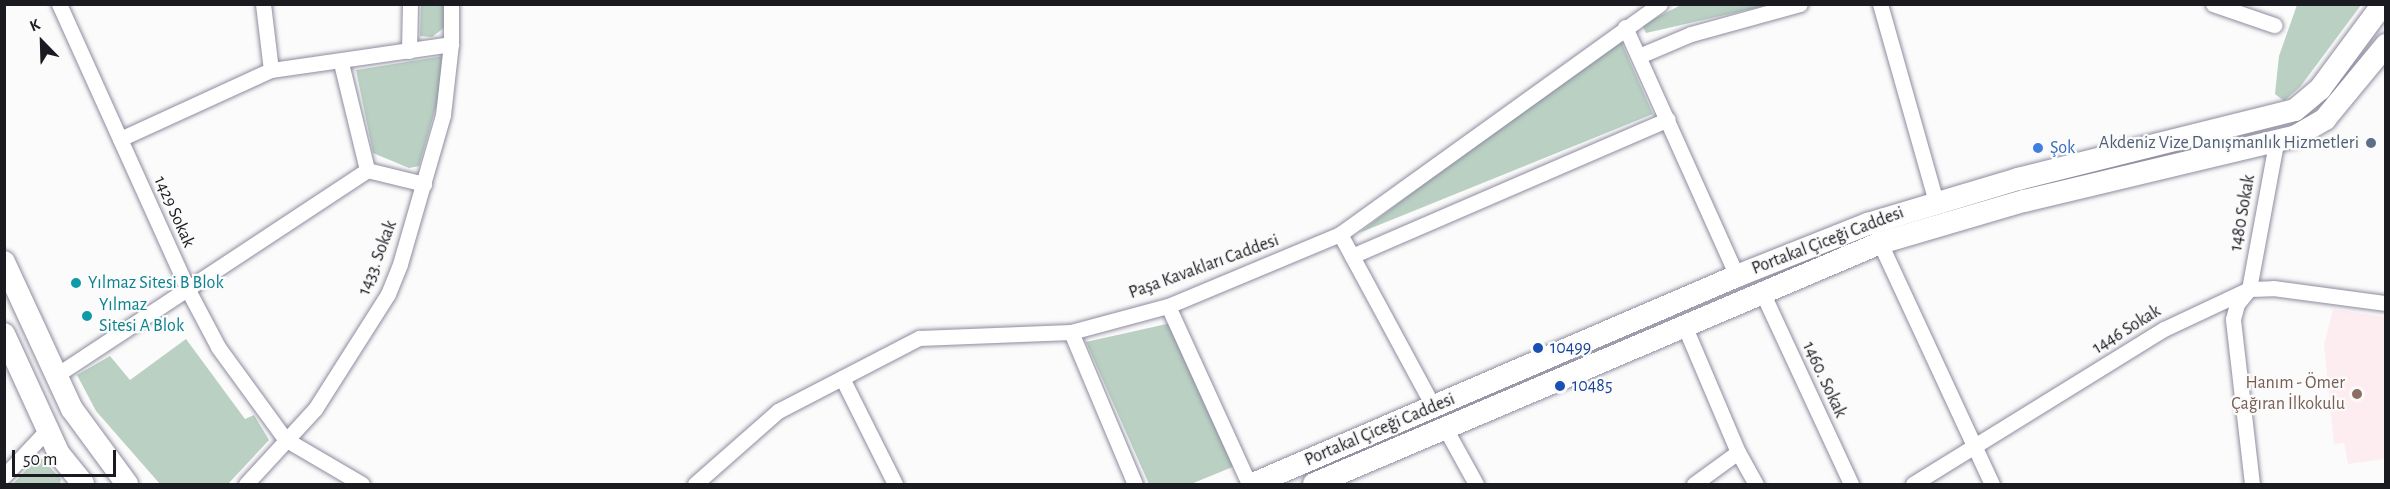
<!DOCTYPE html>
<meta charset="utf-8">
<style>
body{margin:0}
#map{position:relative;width:2390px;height:489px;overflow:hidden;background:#fbfbfb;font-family:"Alegreya Sans",sans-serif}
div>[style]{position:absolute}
.education>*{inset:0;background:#fdedf0}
.green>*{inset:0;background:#b9d0c3}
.roads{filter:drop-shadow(0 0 2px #8e8c9f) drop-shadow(0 0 2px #8e8c9f)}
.minor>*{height:15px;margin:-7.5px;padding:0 7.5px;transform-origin:7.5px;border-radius:7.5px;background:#fff}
.primary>*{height:22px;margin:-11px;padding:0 11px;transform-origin:11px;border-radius:11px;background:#fff}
.dots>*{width:16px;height:16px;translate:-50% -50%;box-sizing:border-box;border:3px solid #fbfbfb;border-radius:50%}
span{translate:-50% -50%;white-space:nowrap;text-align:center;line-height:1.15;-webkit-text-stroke:4.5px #fbfbfb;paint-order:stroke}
.service-label{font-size:18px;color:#4e5e75}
.right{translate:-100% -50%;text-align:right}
.shop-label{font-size:18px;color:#366cbe}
.left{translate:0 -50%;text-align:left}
.street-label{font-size:18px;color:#1a1a21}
.culture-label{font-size:18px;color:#0d838f}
.transit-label{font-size:18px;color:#164399}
.education-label{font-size:18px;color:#785e54}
.frame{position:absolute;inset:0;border:6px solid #1a1a21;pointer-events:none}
.north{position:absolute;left:12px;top:12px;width:60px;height:60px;-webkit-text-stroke:4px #fbfbfb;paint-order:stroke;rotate:337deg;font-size:16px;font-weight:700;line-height:24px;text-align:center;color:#1a1a21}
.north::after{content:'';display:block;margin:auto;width:21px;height:27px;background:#1a1a21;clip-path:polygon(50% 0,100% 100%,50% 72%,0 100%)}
.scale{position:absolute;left:12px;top:450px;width:104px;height:27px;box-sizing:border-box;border:3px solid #1a1a21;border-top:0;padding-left:8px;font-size:18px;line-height:21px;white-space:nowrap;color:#1a1a21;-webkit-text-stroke:4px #fbfbfb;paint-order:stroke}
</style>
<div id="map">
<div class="education">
<div style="clip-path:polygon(2333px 309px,2385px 317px,2385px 459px,2348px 464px,2344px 443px,2334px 444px,2324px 345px)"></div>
</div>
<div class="green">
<div style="clip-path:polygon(421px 5px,449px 5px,445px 27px,432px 37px,420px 36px)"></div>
<div style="clip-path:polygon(1681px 5px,1769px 5px,1646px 33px,1642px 25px)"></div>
<div style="clip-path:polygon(2297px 5px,2361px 5px,2300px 87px,2284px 101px,2275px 94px,2279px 56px)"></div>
<div style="clip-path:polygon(1620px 39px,1653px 114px,1359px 233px,1524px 108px)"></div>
<div style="clip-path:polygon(444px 56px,446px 72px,419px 166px,409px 168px,373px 153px,356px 70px)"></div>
<div style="clip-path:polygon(1171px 323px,1235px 466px,1191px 484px,1149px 484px,1086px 342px)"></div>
<div style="clip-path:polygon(186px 339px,245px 419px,254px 415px,269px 440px,228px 484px,160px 484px,96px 411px,77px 375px,110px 356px,130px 380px)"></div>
<div style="clip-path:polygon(39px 456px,61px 479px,60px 484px,13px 484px)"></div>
</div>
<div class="roads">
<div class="minor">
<div style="left:59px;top:4px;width:314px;rotate:65.7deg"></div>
<div style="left:188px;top:290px;width:64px;rotate:62.2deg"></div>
<div style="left:218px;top:347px;width:114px;rotate:53.9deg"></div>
<div style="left:285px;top:439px;width:89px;rotate:30.3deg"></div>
<div style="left:263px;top:4px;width:66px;rotate:83.1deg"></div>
<div style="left:1880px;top:4px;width:206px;rotate:74.2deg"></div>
<div style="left:2213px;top:4px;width:65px;rotate:19deg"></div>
<div style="left:1625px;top:27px;width:273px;rotate:65.8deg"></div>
<div style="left:409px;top:51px;width:47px;rotate:-88.8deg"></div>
<div style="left:1639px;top:56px;width:56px;rotate:-22.9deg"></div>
<div style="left:1691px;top:34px;width:113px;rotate:-15.4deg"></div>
<div style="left:341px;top:63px;width:110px;rotate:76.3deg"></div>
<div style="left:120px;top:139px;width:166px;rotate:-24.6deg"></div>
<div style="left:271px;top:70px;width:182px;rotate:-8.2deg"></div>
<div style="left:1340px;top:234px;width:196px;rotate:61.6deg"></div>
<div style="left:1880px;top:243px;width:266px;rotate:65.1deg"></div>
<div style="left:1352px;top:256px;width:344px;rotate:-23.4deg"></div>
<div style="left:1762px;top:292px;width:212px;rotate:65.1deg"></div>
<div style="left:1168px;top:306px;width:196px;rotate:65.5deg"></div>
<div style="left:1684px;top:325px;width:138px;rotate:67deg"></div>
<div style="left:1738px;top:452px;width:37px;rotate:61deg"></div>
<div style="left:1071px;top:332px;width:165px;rotate:67.2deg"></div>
<div style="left:55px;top:376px;width:374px;rotate:-33.4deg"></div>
<div style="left:367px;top:170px;width:59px;rotate:13.8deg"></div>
<div style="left:842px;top:378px;width:119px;rotate:63.4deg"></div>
<div style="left:1445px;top:428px;width:64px;rotate:61deg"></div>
<div style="left:4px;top:476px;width:64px;rotate:-46.9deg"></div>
<div style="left:246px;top:484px;width:102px;rotate:-47.4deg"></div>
<div style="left:315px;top:409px;width:136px;rotate:-57.6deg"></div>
<div style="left:388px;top:294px;width:32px;rotate:-68deg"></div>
<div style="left:400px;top:264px;width:155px;rotate:-73.9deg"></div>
<div style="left:443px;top:115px;width:71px;rotate:-83.6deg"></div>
<div style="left:451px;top:44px;width:40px;rotate:-90deg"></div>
<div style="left:695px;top:484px;width:111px;rotate:-41.3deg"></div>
<div style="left:778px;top:411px;width:159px;rotate:-27.4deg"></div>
<div style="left:919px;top:338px;width:152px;rotate:-2.3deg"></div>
<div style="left:1071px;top:332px;width:100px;rotate:-15deg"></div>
<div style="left:1168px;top:306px;width:186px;rotate:-22.7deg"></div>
<div style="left:1340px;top:234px;width:394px;rotate:-35.7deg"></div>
<div style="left:1694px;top:484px;width:54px;rotate:-36deg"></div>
<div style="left:1913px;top:484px;width:295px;rotate:-31.7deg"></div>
<div style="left:2164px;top:329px;width:94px;rotate:-25.2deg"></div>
<div style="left:2249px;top:289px;width:24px;rotate:-2deg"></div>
<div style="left:2273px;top:288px;width:114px;rotate:7.6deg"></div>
<div style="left:2252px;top:484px;width:166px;rotate:-96.6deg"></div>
<div style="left:2233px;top:319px;width:16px;rotate:-75deg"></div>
<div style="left:2237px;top:304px;width:19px;rotate:-51deg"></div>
<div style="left:2249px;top:289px;width:148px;rotate:-79.5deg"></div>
</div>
<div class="primary">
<div style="left:4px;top:262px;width:162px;rotate:65.2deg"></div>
<div style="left:72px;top:409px;width:93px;rotate:53.7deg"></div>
<div style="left:4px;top:334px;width:132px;rotate:65.4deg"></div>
<div style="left:59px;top:454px;width:38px;rotate:51deg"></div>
<div style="left:1253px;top:484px;width:527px;rotate:-23.26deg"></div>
<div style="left:1737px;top:276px;width:141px;rotate:-21.7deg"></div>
<div style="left:1868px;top:224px;width:157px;rotate:-16.7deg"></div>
<div style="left:2018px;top:179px;width:285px;rotate:-14deg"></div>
<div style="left:2295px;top:110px;width:33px;rotate:-40deg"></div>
<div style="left:2320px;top:89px;width:106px;rotate:-53.5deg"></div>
<div style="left:1314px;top:484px;width:615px;rotate:-23.06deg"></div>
<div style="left:1880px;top:243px;width:150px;rotate:-16.3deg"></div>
<div style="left:2024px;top:201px;width:280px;rotate:-13.4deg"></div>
<div style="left:2296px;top:136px;width:34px;rotate:-30deg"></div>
<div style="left:2325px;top:119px;width:96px;rotate:-50.5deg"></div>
</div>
</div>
<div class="dots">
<div style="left:2371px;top:143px;background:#5c6f8a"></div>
<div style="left:2038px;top:148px;background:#3f7fe0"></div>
<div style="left:76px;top:283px;background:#0f9aa8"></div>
<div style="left:87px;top:316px;background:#0f9aa8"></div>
<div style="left:1538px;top:348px;background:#1a4fb4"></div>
<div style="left:1560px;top:386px;background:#1a4fb4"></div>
<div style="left:2357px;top:394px;background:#8d6e63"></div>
</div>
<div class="service-label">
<span class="right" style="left:2359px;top:143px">Akdeniz Vize Danışmanlık Hizmetleri</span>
</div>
<div class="shop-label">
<span class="left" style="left:2050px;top:148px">Şok</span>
</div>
<div class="street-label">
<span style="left:174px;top:212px;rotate:66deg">1429 Sokak</span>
<span style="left:2243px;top:213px;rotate:-80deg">1480 Sokak</span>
<span style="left:1828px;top:241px;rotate:-21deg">Portakal Çiceği Caddesi</span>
<span style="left:378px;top:258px;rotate:-69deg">1433. Sokak</span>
<span style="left:1204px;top:267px;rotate:-20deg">Paşa Kavakları Caddesi</span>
<span style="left:2127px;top:330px;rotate:-32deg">1446 Sokak</span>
<span style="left:1824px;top:380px;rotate:65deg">1460. Sokak</span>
<span style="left:1380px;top:430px;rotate:-23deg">Portakal Çiceği Caddesi</span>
</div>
<div class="culture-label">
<span class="left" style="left:88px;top:283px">Yılmaz Sitesi B Blok</span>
<span class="left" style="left:99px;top:316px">Yılmaz<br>Sitesi A Blok</span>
</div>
<div class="transit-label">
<span class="left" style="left:1550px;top:348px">10499</span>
<span class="left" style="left:1572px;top:386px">10485</span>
</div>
<div class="education-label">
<span class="right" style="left:2345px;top:394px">Hanım - Ömer<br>Çağıran İlkokulu</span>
</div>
<div class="frame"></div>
<div class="north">K</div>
<div class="scale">50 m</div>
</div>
